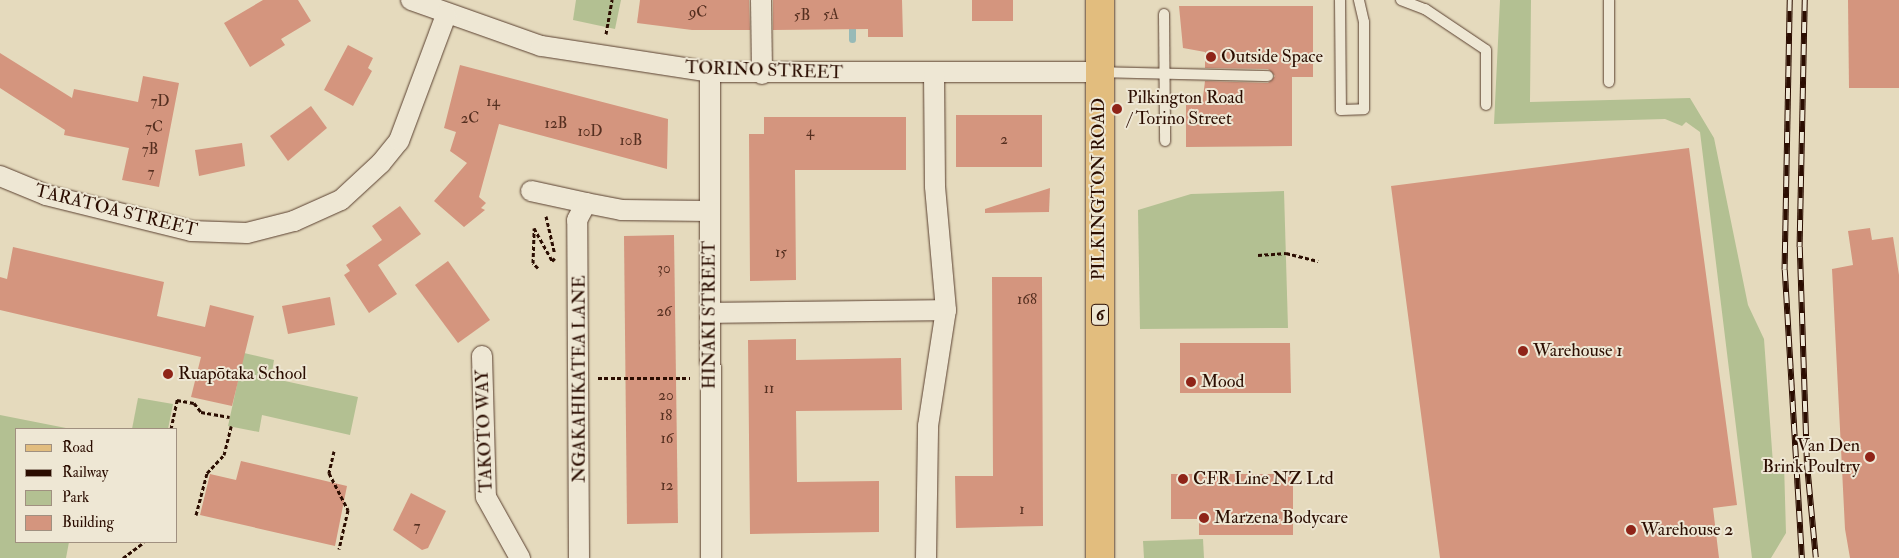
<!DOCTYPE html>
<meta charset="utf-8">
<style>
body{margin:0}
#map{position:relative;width:1899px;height:558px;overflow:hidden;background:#e5dabd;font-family:"IM FELL Double Pica",serif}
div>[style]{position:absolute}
.green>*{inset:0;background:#b3c092}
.stream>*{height:7px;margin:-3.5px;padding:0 3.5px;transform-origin:3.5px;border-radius:3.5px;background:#97bab7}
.building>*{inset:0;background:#d4957e}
.path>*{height:3px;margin-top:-1.5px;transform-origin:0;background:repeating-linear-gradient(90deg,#2b0d01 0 4px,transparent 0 6.5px)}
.roads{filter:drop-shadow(0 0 1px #5a4030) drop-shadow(0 0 1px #5a4030)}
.lane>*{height:10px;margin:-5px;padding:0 5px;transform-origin:5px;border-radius:5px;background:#eee7d4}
.street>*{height:20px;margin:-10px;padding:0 10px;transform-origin:10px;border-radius:10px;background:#eee7d4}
.primary>*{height:28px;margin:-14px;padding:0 14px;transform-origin:14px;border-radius:14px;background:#e2bd7e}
.rail>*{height:5.5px;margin-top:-2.75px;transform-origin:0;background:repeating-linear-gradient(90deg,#eee7d4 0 11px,#2b0d01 0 22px);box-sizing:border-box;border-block:1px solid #2b0d01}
.dots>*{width:14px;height:14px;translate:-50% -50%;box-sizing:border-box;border:2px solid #eee7d4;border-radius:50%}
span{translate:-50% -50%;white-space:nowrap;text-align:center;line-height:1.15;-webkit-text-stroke:4px #eee7d4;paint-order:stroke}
.number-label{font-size:15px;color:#552f20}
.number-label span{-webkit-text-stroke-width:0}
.shield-label span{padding:1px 4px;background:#eee7d4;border:1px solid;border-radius:4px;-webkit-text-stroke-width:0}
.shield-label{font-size:16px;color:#2b0d01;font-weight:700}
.poi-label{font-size:18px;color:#2b0d01}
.left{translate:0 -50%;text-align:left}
.right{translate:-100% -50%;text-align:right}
.street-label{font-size:18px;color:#2b0d01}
.legend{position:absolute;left:15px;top:428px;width:162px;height:115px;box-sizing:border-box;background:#eee7d4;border:1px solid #a09080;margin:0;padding:6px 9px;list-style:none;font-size:15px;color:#2b0d01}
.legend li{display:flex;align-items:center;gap:10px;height:25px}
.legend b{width:25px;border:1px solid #a09080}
</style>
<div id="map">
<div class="green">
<div style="clip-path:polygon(576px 0,621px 0,615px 29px,573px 20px)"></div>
<div style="clip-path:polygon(1500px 0,1531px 0,1530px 102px,1690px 98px,1714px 138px,1748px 305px,1764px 339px,1773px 464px,1784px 463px,1786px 533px,1771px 558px,1752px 558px,1700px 132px,1686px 122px,1682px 126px,1665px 119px,1494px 124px)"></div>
<div style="clip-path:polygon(1284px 191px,1288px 328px,1140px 329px,1138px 210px,1191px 194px)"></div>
<div style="clip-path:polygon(244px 353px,274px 360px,271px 378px,358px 397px,350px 435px,262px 415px,259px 432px,228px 426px)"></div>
<div style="clip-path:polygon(138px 398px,173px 404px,168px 429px,132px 429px)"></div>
<div style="clip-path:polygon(0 415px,71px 429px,16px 429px,16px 542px,69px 542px,66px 558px,0 558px)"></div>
<div style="clip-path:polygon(1203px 539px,1204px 558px,1144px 558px,1143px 541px)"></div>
</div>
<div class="stream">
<div style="left:852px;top:22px;width:17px;rotate:90deg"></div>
</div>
<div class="building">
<div style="clip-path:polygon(263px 0,298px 0,311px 21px,281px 39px,285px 45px,250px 67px,224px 23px)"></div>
<div style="clip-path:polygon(640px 0,749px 0,750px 30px,692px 30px,637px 23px)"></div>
<div style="clip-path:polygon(773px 0,902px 0,903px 37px,868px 37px,868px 29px,773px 30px)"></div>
<div style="clip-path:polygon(972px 0,1013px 0,1013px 21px,972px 21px)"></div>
<div style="clip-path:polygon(1848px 0,1899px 0,1899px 88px,1849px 88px)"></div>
<div style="clip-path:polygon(1179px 6px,1313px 6px,1313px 77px,1292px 77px,1292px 146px,1186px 147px,1186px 105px,1202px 105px,1205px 81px,1268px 83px,1275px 76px,1268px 69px,1205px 68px,1205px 52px,1183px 48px)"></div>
<div style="clip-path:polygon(348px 45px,373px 58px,368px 68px,372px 71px,353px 106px,324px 90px)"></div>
<div style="clip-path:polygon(0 53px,72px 98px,74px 89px,138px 102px,143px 76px,179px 83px,159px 187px,122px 180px,129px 148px,64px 135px,65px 130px,0 88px)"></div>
<div style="clip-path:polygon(460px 65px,668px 119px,667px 169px,499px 124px,479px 197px,486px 203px,481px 208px,485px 210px,464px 227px,434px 201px,467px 163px,450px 151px,456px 132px,444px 128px)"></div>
<div style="clip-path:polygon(311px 106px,327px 128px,288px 161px,270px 136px)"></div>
<div style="clip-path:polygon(956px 115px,1042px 115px,1042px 167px,956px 167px)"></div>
<div style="clip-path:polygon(764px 117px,906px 117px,906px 170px,795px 170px,796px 280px,750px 281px,749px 134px,764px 134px)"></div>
<div style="clip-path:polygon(242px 143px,245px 166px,199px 176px,195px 150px)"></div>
<div style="clip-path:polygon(1689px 148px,1737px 505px,1713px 508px,1719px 558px,1440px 558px,1391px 186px)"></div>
<div style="clip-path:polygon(1050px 188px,1049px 212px,985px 213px,985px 209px)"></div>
<div style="clip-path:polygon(400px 206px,421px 234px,378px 265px,397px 294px,369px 313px,344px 275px,350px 271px,346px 265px,382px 240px,372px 226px)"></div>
<div style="clip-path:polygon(1870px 228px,1872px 240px,1893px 237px,1899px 275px,1899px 558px,1850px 558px,1845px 529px,1832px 269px,1853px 265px,1848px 231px)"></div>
<div style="clip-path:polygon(674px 235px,678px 523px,627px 524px,624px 236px)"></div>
<div style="clip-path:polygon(13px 247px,164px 282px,157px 316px,205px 327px,210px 305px,254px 316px,232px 406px,191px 397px,201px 357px,0 310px,0 277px,7px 279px)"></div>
<div style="clip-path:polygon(448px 261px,490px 320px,458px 343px,415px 285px)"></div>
<div style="clip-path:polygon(992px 277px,1042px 277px,1043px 526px,956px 528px,955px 476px,993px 476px)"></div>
<div style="clip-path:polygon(330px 297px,335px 325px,288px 334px,282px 306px)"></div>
<div style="clip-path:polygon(796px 339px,796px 360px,901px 358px,902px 410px,796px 411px,797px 482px,879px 481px,879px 532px,750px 534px,748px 340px)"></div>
<div style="clip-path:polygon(1180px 343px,1290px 343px,1291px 393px,1180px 393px)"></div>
<div style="clip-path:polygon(241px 461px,347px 486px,335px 546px,200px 515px,210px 474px,236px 480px)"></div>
<div style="clip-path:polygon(1171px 474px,1293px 474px,1293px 535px,1199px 535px,1199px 519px,1171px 519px)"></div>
<div style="clip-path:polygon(411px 493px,446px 511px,428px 548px,422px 550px,393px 530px)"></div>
</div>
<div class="path">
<div style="left:606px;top:34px;width:35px;rotate:-80deg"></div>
<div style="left:546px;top:216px;width:37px;rotate:77deg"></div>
<div style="left:1258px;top:255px;width:28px;rotate:-4deg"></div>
<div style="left:1286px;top:253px;width:33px;rotate:14deg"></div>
<div style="left:538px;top:268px;width:7px;rotate:-135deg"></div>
<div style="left:533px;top:263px;width:35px;rotate:-88deg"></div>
<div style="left:534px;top:228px;width:38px;rotate:61deg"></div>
<div style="left:552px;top:261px;width:4px;rotate:-45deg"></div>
<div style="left:598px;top:378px;width:92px"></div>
<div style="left:171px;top:429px;width:30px;rotate:-78deg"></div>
<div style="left:177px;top:400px;width:17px;rotate:10deg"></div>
<div style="left:194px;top:403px;width:11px;rotate:52deg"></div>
<div style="left:201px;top:412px;width:29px;rotate:10deg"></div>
<div style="left:334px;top:451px;width:23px;rotate:103deg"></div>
<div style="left:329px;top:473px;width:42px;rotate:62.8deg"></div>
<div style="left:348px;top:510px;width:40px;rotate:103deg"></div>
<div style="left:196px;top:515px;width:43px;rotate:-75.3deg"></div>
<div style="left:207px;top:473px;width:25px;rotate:-47deg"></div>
<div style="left:224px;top:455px;width:30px;rotate:-76deg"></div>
<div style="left:123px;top:558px;width:26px;rotate:-37deg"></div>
</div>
<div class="roads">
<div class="lane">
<div style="left:1340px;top:0;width:110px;rotate:89.5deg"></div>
<div style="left:1341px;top:110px;width:23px;rotate:-2deg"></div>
<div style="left:1364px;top:109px;width:87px;rotate:-90deg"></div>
<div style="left:1364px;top:22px;width:23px;rotate:-103deg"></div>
<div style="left:1401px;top:0;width:26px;rotate:21deg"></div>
<div style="left:1425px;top:9px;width:73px;rotate:33.9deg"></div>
<div style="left:1486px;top:50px;width:55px;rotate:90deg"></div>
<div style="left:1164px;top:14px;width:127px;rotate:89.5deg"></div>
<div style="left:1100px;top:72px;width:168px;rotate:1.4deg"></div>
<div style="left:1609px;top:82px;width:82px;rotate:-90deg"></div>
</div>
<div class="street">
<div style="left:411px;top:0;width:138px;rotate:19.5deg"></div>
<div style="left:541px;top:46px;width:171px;rotate:8.7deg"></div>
<div style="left:710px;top:72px;width:388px"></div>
<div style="left:761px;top:0;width:74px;rotate:89.2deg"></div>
<div style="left:710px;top:72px;width:486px;rotate:89.9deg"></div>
<div style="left:0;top:176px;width:50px;rotate:22.4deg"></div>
<div style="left:46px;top:195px;width:149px;rotate:13.9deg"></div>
<div style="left:191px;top:231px;width:56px;rotate:2deg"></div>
<div style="left:247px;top:233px;width:49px;rotate:-14.3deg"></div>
<div style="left:294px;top:221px;width:51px;rotate:-24.1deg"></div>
<div style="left:341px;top:200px;width:54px;rotate:-42.8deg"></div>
<div style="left:381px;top:163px;width:28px;rotate:-51deg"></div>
<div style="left:399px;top:141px;width:134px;rotate:-69.5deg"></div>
<div style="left:531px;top:191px;width:56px;rotate:12.3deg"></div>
<div style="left:711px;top:313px;width:235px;rotate:-0.7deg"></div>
<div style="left:482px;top:356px;width:141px;rotate:88.4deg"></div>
<div style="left:486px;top:497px;width:70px;rotate:60.9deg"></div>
<div style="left:579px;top:558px;width:338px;rotate:-90.3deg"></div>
<div style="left:577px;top:220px;width:19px;rotate:-62deg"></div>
<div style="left:586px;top:203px;width:36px;rotate:11deg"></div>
<div style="left:621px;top:210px;width:89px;rotate:0.6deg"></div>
<div style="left:926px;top:558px;width:132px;rotate:-89.1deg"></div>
<div style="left:928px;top:426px;width:117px;rotate:-81.2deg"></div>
<div style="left:946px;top:310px;width:124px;rotate:-95.1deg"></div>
<div style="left:935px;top:186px;width:112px;rotate:-90.5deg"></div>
</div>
<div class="primary">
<div style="left:1100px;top:0;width:558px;rotate:90deg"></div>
</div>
</div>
<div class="rail">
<div style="left:1790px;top:0;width:270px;rotate:91.1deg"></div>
<div style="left:1785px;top:270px;width:289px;rotate:86.6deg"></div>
<div style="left:1805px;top:0;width:247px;rotate:91.2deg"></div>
<div style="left:1800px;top:247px;width:215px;rotate:88.1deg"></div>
<div style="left:1807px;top:462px;width:96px;rotate:84.6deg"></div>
</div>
<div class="dots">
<div style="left:1211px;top:57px;background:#8f2418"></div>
<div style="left:1117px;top:109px;background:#8f2418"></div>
<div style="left:1523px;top:351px;background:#8f2418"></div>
<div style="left:168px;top:374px;background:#8f2418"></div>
<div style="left:1191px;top:382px;background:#8f2418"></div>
<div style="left:1870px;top:457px;background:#8f2418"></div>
<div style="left:1183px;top:479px;background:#8f2418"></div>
<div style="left:1204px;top:518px;background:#8f2418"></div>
<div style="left:1631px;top:530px;background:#8f2418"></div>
</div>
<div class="number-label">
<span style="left:698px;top:13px">9C</span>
<span style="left:831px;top:15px">5A</span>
<span style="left:802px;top:16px">5B</span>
<span style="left:160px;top:102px">7D</span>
<span style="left:493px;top:102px">14</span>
<span style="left:470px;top:119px">2C</span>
<span style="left:556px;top:124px">12B</span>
<span style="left:154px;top:128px">7C</span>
<span style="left:590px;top:132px">10D</span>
<span style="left:810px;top:132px">4</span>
<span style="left:1004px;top:140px">2</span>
<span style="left:631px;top:141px">10B</span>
<span style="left:150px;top:150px">7B</span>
<span style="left:151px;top:173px">7</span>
<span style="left:781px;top:253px">15</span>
<span style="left:664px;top:269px">30</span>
<span style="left:1027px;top:300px">168</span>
<span style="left:664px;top:312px">26</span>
<span style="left:769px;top:389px">11</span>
<span style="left:666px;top:396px">20</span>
<span style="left:666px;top:416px">18</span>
<span style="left:667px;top:439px">16</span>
<span style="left:667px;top:486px">12</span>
<span style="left:1022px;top:510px">1</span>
<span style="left:417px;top:527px">7</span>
</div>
<div class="shield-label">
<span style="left:1100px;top:315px">6</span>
</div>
<div class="poi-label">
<span class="left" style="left:1221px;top:57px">Outside Space</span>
<span class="left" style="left:1127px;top:109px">Pilkington Road<br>/ Torino Street</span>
<span class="left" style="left:1533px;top:351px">Warehouse 1</span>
<span class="left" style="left:178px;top:374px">Ruapōtaka School</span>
<span class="left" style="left:1201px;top:382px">Mood</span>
<span class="right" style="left:1860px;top:457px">Van Den<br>Brink Poultry</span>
<span class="left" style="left:1193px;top:479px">CFR Line NZ Ltd</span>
<span class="left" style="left:1214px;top:518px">Marzena Bodycare</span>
<span class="left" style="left:1641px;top:530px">Warehouse 2</span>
</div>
<div class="street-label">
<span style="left:764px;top:71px;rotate:2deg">TORINO STREET</span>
<span style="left:1099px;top:189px;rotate:-90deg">PILKINGTON ROAD</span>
<span style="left:116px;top:211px;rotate:14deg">TARATOA STREET</span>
<span style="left:710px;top:315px;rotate:-90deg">HINAKI STREET</span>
<span style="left:580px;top:379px;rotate:-90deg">NGAKAHIKATEA LANE</span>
<span style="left:485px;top:431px;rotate:-92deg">TAKOTO WAY</span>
</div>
<ul class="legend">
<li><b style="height:6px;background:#e2bd7e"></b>Road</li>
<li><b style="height:6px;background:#2b0d01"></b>Railway</li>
<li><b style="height:14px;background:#b3c092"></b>Park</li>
<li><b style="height:14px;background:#d4957e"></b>Building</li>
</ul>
</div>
